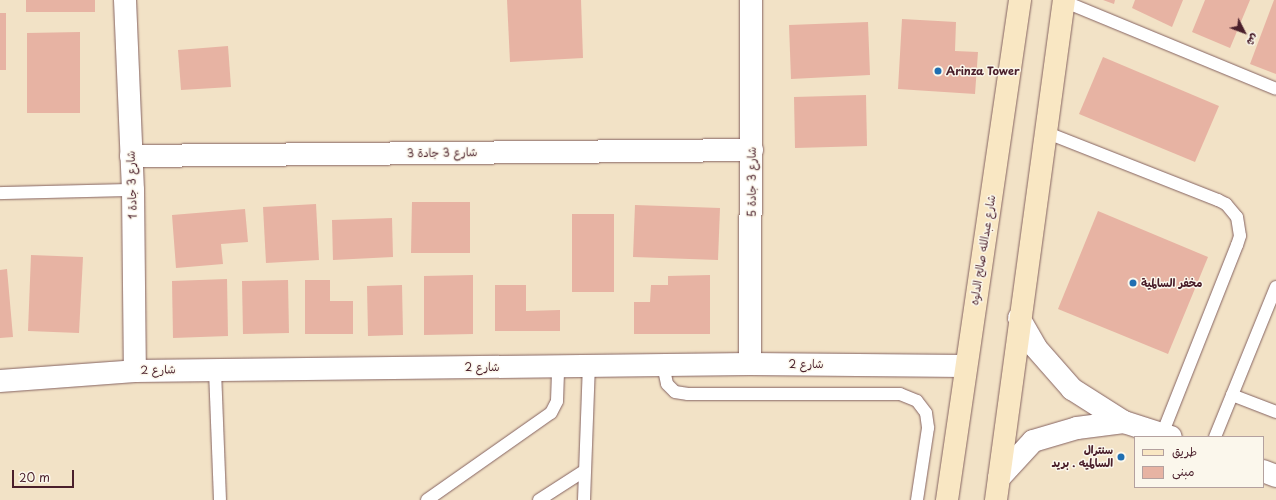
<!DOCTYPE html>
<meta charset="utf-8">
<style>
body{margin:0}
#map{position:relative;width:1276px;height:500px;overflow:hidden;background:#f2e2c6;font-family:"Playpen Sans","Playpen Sans Arabic",sans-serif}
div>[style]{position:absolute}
.building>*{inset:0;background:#e7b3a3}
.roads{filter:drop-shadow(0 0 1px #856361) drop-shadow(0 0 1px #856361)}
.lane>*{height:12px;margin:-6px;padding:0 6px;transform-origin:6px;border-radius:6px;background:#fff}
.street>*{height:22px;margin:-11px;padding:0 11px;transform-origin:11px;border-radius:11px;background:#fff}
.secondary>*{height:22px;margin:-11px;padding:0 11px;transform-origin:11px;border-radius:11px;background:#f9e7c3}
.dots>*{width:11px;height:11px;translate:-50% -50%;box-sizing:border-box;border:2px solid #fbf7ec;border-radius:50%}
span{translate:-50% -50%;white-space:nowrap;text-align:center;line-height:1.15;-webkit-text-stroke:3px #fbf7ec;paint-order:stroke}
.poi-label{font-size:11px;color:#4a1f2b;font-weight:700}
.left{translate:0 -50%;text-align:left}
.right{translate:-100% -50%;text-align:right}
.street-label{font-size:11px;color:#4a1f2b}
.legend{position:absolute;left:1134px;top:436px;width:130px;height:52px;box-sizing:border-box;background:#fbf7ec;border:1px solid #b4a19f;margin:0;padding:5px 7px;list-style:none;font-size:12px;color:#4a1f2b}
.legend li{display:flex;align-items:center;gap:8px;height:20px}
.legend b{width:20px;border:1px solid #b4a19f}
.north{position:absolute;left:1224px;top:12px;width:40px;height:40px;-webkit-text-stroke:3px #fbf7ec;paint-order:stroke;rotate:132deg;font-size:11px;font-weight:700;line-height:16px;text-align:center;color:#4a1f2b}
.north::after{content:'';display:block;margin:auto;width:14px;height:18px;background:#4a1f2b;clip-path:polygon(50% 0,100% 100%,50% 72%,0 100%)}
.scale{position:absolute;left:12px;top:470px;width:62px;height:18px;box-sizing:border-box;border:2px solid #4a1f2b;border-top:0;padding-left:5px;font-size:12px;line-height:14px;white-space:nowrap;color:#4a1f2b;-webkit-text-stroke:3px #fbf7ec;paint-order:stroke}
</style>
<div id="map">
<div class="building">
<div style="clip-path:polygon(26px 0,95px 0,95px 12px,26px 12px)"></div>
<div style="clip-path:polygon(507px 0,581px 0,583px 58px,510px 62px)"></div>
<div style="clip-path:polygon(1103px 0,1115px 0,1114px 4px)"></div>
<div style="clip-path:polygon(1135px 0,1183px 0,1172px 27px,1132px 8px)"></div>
<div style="clip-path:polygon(1205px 0,1250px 0,1230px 48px,1192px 32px)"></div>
<div style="clip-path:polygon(1274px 0,1276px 0,1276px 74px,1250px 64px)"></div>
<div style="clip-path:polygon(0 13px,6px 13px,6px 70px,0 70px)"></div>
<div style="clip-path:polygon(902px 19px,956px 22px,955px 51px,978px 52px,975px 94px,898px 89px)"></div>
<div style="clip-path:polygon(868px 22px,870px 75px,791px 79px,789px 25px)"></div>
<div style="clip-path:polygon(80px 32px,80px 113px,27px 113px,27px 33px)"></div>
<div style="clip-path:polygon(228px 46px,231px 87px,181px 90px,178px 50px)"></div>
<div style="clip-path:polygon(1103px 57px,1219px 106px,1195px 162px,1079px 114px)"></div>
<div style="clip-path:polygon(866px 95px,867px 146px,795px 148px,794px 97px)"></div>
<div style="clip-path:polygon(412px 202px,470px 202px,470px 253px,411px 253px)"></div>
<div style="clip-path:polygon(316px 204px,319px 260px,266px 263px,263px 207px)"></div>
<div style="clip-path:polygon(635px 205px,720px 208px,718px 260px,633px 257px)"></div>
<div style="clip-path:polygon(245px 209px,248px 242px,221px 244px,223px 264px,176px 268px,172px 215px)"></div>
<div style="clip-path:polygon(1098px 211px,1208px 257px,1168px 354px,1058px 309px)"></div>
<div style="clip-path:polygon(572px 214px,614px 214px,614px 292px,572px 292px)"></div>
<div style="clip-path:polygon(392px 218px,393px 257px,333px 260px,332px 220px)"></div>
<div style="clip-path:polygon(31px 255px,83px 257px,79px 333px,28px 331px)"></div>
<div style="clip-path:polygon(7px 269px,13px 337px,0 338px,0 270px)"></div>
<div style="clip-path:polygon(473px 275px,473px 334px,424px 335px,424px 276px)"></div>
<div style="clip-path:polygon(710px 275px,710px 334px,634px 334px,634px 302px,650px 302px,651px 285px,668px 285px,668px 276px)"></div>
<div style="clip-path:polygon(227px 279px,228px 336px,173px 338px,172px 281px)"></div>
<div style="clip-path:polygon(288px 280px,289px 333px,243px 334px,242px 281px)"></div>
<div style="clip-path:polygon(305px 280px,330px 280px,330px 301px,353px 301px,353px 334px,305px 334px)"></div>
<div style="clip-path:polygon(402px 285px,403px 335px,368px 336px,367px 286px)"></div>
<div style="clip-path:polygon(495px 285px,526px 285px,526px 311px,560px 310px,560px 331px,495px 331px)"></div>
</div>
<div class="roads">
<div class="lane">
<div style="left:1063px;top:1px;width:230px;rotate:22.4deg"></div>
<div style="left:1045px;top:132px;width:186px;rotate:21.5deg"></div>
<div style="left:1218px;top:200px;width:9px;rotate:27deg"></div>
<div style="left:1226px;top:204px;width:17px;rotate:50deg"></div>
<div style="left:1237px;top:217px;width:19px;rotate:81deg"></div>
<div style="left:1240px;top:236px;width:9px;rotate:108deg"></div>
<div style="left:1237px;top:245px;width:203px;rotate:111.6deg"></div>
<div style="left:0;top:193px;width:133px;rotate:-1.3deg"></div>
<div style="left:663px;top:365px;width:19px;rotate:78deg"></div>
<div style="left:667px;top:384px;width:11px;rotate:45deg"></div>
<div style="left:675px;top:392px;width:13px;rotate:9deg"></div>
<div style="left:688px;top:394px;width:212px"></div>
<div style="left:900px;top:394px;width:18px;rotate:22deg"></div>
<div style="left:917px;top:401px;width:15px;rotate:53deg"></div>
<div style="left:926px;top:413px;width:15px;rotate:82deg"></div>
<div style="left:928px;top:428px;width:73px;rotate:98.7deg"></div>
<div style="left:215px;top:370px;width:130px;rotate:87.8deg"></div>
<div style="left:1232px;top:395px;width:47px;rotate:21.1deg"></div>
<div style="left:1215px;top:437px;width:162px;rotate:-67.9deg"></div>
<div style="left:427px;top:500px;width:151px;rotate:-35.1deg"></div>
<div style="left:551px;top:413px;width:13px;rotate:-63deg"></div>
<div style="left:557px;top:401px;width:34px;rotate:-88deg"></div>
<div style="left:539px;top:500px;width:54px;rotate:-32.8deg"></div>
<div style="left:584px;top:500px;width:134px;rotate:-87.9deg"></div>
</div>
<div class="street">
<div style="left:125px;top:0;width:190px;rotate:87.6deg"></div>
<div style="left:133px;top:190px;width:181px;rotate:89.4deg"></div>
<div style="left:131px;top:156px;width:621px;rotate:-0.55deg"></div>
<div style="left:1019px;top:318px;width:34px;rotate:60deg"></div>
<div style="left:1036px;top:348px;width:55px;rotate:48.7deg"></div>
<div style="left:1072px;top:389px;width:62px;rotate:32.4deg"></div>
<div style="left:1124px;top:422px;width:49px;rotate:17.7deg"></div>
<div style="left:750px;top:364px;width:364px;rotate:-89.8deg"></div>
<div style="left:0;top:381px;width:135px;rotate:-4.2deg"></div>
<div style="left:135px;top:371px;width:615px;rotate:-0.65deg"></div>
<div style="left:750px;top:364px;width:215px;rotate:0.5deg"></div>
<div style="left:1263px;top:471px;width:14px;rotate:21deg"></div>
<div style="left:999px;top:478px;width:50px;rotate:-47.4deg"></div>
<div style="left:1033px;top:441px;width:46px;rotate:-16.5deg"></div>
<div style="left:1077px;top:428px;width:47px;rotate:-7.3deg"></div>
</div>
<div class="secondary">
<div style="left:947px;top:500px;width:505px;rotate:-81.69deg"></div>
<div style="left:996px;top:500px;width:505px;rotate:-82.26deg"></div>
</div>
</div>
<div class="dots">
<div style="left:938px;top:71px;background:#1f6fb2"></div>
<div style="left:1133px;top:283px;background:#1f6fb2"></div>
<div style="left:1121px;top:457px;background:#1f6fb2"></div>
</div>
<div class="poi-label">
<span class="left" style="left:946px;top:71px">Arinza Tower</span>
<span class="left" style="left:1141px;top:283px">مخفر السالمية</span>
<span class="right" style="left:1113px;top:457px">سنترال<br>السالميه . بريد</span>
</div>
<div class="street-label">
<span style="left:442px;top:153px;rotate:-1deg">شارع 3 جادة 3</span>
<span style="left:752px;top:182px;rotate:-90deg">شارع 3 جادة 5</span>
<span style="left:132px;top:185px;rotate:-92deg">شارع 3 جادة 1</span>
<span style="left:983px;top:250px;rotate:-81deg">شارع عبدالله صالح الدلوه</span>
<span style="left:806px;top:364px">شارع 2</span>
<span style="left:482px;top:367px">شارع 2</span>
<span style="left:158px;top:370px;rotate:-1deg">شارع 2</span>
</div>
<ul class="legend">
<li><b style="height:5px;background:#f9e7c3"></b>طريق</li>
<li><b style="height:11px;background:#e7b3a3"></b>مبنى</li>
</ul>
<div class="north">ش</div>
<div class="scale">20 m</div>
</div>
